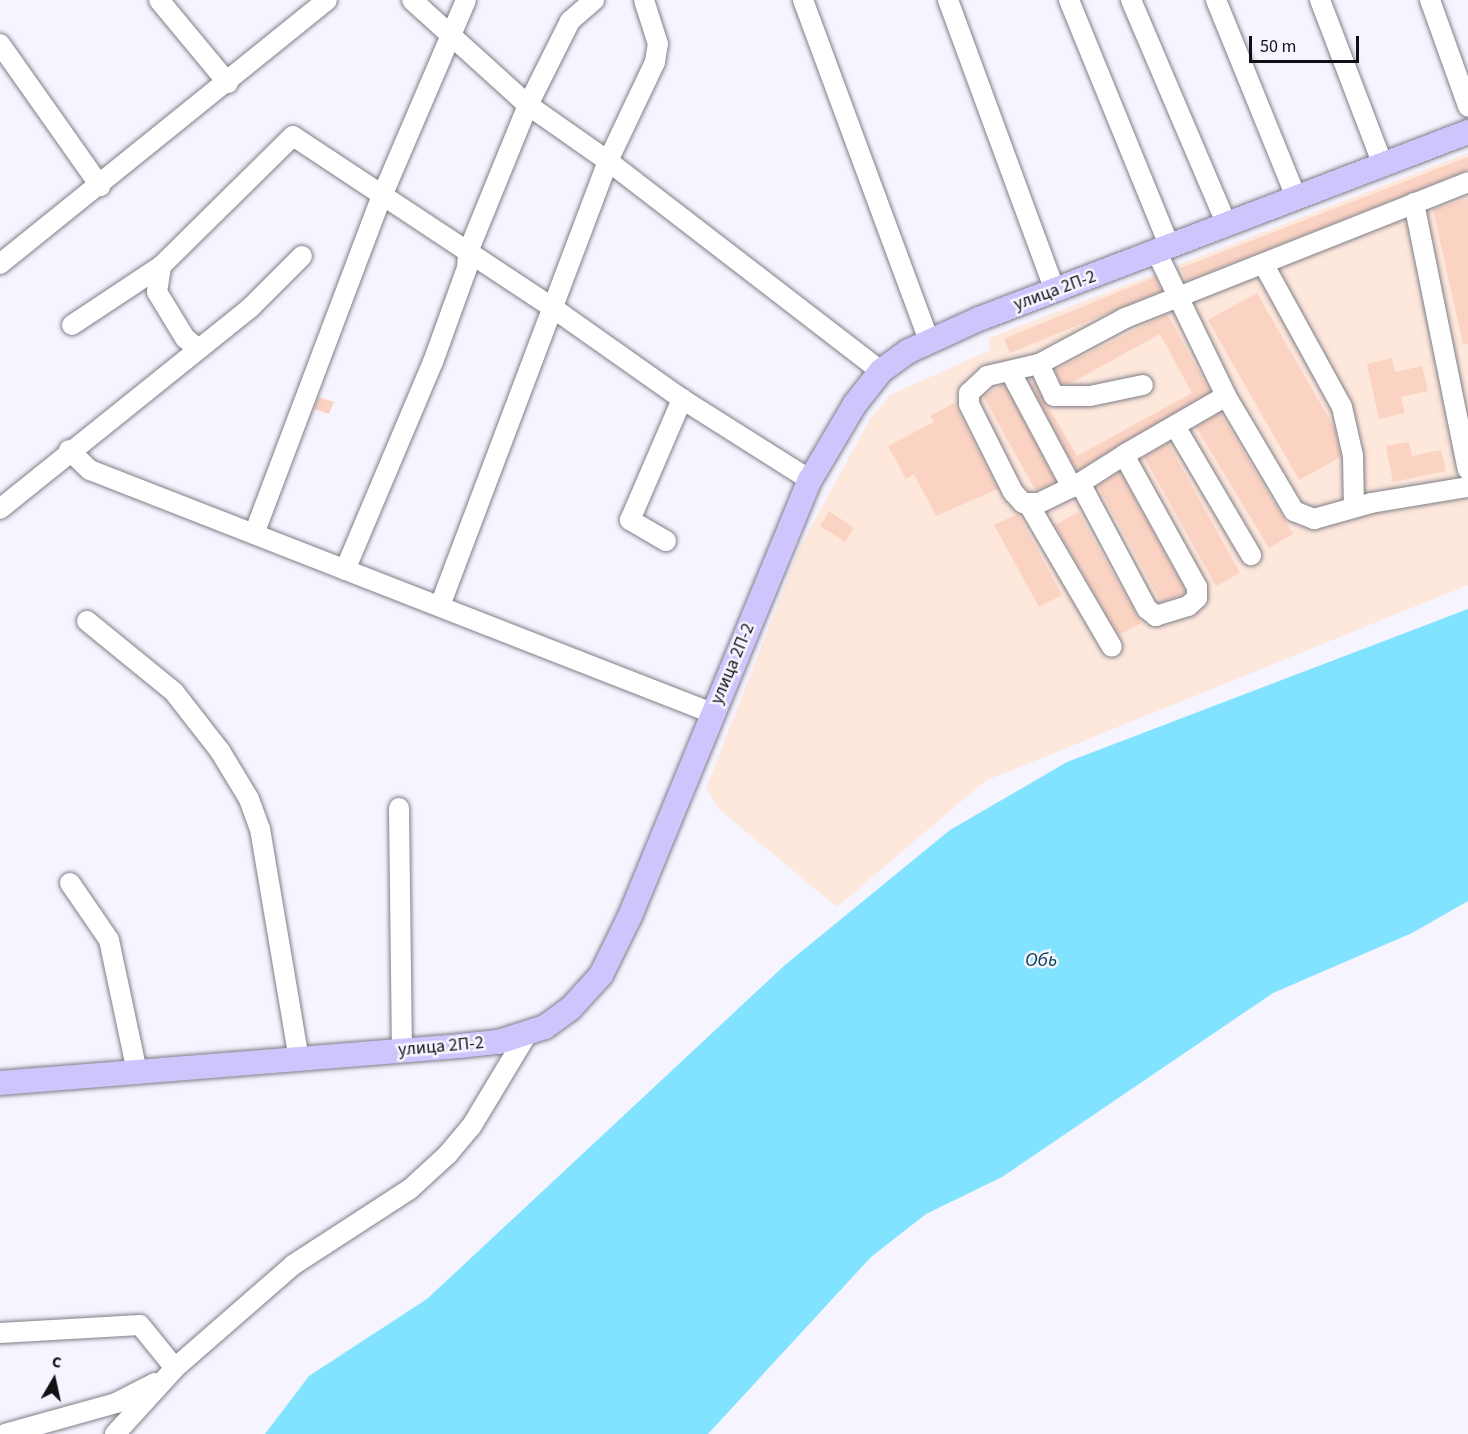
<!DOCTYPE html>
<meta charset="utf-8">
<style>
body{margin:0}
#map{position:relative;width:1468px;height:1434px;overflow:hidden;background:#f6f4ff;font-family:"Source Sans 3",sans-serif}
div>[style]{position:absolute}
.industrial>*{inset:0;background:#fee7db}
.water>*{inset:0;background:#81e3ff}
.building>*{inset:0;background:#fbd3c3}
.roads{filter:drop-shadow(0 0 2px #7f7e87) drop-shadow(0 0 2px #7f7e87)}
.minor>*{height:20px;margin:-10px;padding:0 10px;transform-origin:10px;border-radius:10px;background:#fff}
.major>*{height:24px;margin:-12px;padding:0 12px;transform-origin:12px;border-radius:12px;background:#cfc4fb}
span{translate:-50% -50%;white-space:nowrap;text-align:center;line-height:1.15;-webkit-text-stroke:5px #f6f4ff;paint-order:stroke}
.street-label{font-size:18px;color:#111014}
.water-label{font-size:20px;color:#054352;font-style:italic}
.north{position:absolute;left:24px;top:1350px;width:60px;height:60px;-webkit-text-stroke:4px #f6f4ff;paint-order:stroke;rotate:9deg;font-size:16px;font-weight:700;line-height:24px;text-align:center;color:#111014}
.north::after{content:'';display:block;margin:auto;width:21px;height:27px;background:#111014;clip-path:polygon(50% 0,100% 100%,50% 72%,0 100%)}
.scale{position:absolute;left:1249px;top:36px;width:110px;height:27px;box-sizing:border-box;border:3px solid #111014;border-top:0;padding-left:8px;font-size:18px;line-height:21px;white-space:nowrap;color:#111014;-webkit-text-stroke:4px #f6f4ff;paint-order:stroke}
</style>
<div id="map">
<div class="industrial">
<div style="clip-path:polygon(1468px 153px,1468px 585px,985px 781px,837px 907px,720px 810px,706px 789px,799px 549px,870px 419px,890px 395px,990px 350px,989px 338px)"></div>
</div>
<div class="water">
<div style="clip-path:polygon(1468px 609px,1468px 901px,1412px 933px,1273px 993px,1002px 1177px,926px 1214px,871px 1257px,708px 1434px,265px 1434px,309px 1376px,427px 1299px,785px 965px,950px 830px,1067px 762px)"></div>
</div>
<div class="building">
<div style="clip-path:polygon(1468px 157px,1468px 170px,1186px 281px,1181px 268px)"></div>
<div style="clip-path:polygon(1468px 199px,1468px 344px,1463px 344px,1433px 209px)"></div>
<div style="clip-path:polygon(1155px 277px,1162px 291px,1010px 353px,1004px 339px)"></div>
<div style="clip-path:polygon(1257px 293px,1335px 429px,1341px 457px,1299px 480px,1208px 320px)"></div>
<div style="clip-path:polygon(1167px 314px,1210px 392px,1077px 471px,1030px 384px,1034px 382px,1077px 456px,1192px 393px,1160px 334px,1069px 384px,1062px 384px,1055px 370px)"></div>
<div style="clip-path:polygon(1392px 358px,1395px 372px,1422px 366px,1428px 391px,1401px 397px,1405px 413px,1379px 419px,1367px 364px)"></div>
<div style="clip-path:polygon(1004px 384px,1056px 482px,1036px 491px,983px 396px)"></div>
<div style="clip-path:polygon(319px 397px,334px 402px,329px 414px,314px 409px)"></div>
<div style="clip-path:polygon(954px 403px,998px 489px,936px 516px,914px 474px,906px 479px,888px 446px,934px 422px,930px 416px)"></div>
<div style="clip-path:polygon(1220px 413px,1293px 534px,1269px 548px,1196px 427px)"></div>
<div style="clip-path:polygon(1409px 442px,1412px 456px,1441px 450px,1446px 471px,1393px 482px,1386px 446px)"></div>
<div style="clip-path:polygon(1168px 443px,1240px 573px,1216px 586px,1144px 457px)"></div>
<div style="clip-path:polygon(1120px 472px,1185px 590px,1182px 595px,1161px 602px,1098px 486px)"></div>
<div style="clip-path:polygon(829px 511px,854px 528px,845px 542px,820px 526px)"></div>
<div style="clip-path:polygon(1078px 512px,1141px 623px,1119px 635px,1055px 525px)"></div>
<div style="clip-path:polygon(1018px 514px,1062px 595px,1039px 607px,994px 525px)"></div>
</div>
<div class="roads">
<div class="minor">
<div style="left:159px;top:0;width:108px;rotate:50.3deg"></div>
<div style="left:412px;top:0;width:156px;rotate:42.2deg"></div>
<div style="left:528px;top:105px;width:98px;rotate:35deg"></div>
<div style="left:608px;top:161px;width:344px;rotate:37.6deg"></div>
<div style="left:803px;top:0;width:364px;rotate:69.7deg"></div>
<div style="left:948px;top:0;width:310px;rotate:69.8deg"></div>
<div style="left:1069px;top:0;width:267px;rotate:67.8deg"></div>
<div style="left:1131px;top:0;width:245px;rotate:66.9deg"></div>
<div style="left:1216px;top:0;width:213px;rotate:67.9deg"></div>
<div style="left:1320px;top:0;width:177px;rotate:69.1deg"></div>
<div style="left:1430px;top:0;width:113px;rotate:70.3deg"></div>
<div style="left:0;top:44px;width:174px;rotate:54.8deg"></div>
<div style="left:1414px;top:203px;width:272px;rotate:78.6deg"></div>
<div style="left:1157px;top:253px;width:159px;rotate:64.2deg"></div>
<div style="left:1226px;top:396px;width:134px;rotate:59.4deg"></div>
<div style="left:1294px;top:511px;width:22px;rotate:22deg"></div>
<div style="left:1314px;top:519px;width:59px;rotate:-15.7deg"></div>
<div style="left:1371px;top:503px;width:98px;rotate:-9.4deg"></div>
<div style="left:0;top:264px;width:420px;rotate:-38.9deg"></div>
<div style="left:1264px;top:265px;width:162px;rotate:61.2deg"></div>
<div style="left:1342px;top:407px;width:50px;rotate:77.3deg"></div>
<div style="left:1353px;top:456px;width:51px;rotate:88.9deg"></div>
<div style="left:72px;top:325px;width:107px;rotate:-33.5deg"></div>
<div style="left:197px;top:348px;width:16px;rotate:-140deg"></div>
<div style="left:185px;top:338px;width:54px;rotate:-121.3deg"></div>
<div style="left:157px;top:292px;width:26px;rotate:-81deg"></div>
<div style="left:161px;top:266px;width:185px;rotate:-44.6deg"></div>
<div style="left:293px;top:136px;width:312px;rotate:33.5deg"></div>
<div style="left:553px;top:308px;width:158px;rotate:35.2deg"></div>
<div style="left:682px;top:399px;width:151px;rotate:32.3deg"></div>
<div style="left:1039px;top:364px;width:35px;rotate:65deg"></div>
<div style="left:1054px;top:396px;width:36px"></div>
<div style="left:1090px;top:396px;width:54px;rotate:-11.7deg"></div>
<div style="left:1010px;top:371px;width:132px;rotate:61.9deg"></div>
<div style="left:1226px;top:396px;width:118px;rotate:150deg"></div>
<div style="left:1124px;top:455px;width:151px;rotate:61.1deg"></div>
<div style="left:1197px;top:587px;width:11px;rotate:90deg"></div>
<div style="left:1197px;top:598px;width:12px;rotate:138deg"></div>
<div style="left:1188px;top:606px;width:34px;rotate:163deg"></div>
<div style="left:1156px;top:616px;width:11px;rotate:-142deg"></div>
<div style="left:1147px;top:609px;width:143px;rotate:-118deg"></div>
<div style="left:1080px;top:483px;width:46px;rotate:154deg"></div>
<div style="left:1039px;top:503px;width:16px;rotate:180deg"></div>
<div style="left:1023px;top:503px;width:15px;rotate:-132deg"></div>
<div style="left:1013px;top:492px;width:98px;rotate:-116.6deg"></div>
<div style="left:969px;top:404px;width:11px;rotate:-90deg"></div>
<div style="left:969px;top:393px;width:25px;rotate:-43deg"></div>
<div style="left:987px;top:376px;width:53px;rotate:-13deg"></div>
<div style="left:1039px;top:364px;width:98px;rotate:-28.1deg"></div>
<div style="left:1125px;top:318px;width:369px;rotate:-21.6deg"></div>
<div style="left:1175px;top:426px;width:150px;rotate:59.5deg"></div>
<div style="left:69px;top:450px;width:29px;rotate:44deg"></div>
<div style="left:90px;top:470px;width:668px;rotate:21.34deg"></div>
<div style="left:1080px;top:483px;width:52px;rotate:-32.5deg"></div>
<div style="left:1029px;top:505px;width:164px;rotate:59.7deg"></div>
<div style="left:0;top:509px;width:322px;rotate:-38.8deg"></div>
<div style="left:251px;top:307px;width:72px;rotate:-45deg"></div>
<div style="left:254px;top:534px;width:361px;rotate:-69.3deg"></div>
<div style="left:382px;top:196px;width:213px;rotate:-66.8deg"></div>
<div style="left:666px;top:541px;width:42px;rotate:-149.7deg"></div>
<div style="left:630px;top:520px;width:132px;rotate:-66.7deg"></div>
<div style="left:345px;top:570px;width:226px;rotate:-67.1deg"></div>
<div style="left:433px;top:362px;width:100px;rotate:-70.1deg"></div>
<div style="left:467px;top:268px;width:16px;rotate:-86deg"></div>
<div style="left:468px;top:252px;width:159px;rotate:-67.8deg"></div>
<div style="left:528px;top:105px;width:94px;rotate:-63.4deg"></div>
<div style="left:570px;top:21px;width:32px;rotate:-41deg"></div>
<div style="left:441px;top:603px;width:472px;rotate:-69.3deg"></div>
<div style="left:608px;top:161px;width:110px;rotate:-64.6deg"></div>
<div style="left:655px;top:62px;width:18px;rotate:-81deg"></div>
<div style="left:658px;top:44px;width:46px;rotate:-107.7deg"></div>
<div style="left:87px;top:621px;width:112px;rotate:39.2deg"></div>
<div style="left:174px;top:692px;width:75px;rotate:52.1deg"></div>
<div style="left:220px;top:751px;width:56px;rotate:58.9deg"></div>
<div style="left:249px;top:799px;width:32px;rotate:70deg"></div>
<div style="left:260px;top:829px;width:233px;rotate:80.4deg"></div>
<div style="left:399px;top:808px;width:243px;rotate:89.3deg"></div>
<div style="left:70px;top:883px;width:69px;rotate:55.6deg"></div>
<div style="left:109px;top:940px;width:135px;rotate:78deg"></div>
<div style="left:0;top:1333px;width:140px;rotate:-3.3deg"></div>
<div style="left:140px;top:1325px;width:55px;rotate:50.9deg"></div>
<div style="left:5px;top:1434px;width:115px;rotate:-15.6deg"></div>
<div style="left:116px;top:1403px;width:44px;rotate:-27.1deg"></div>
<div style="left:115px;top:1434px;width:89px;rotate:-47.7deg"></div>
<div style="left:175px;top:1368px;width:157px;rotate:-41.1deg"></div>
<div style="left:293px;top:1265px;width:140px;rotate:-33deg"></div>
<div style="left:410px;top:1189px;width:52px;rotate:-42.6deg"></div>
<div style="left:448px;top:1154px;width:35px;rotate:-50deg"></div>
<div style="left:471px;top:1127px;width:106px;rotate:-58.9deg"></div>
</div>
<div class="major">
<div style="left:0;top:1083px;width:460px;rotate:-4.6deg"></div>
<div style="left:459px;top:1046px;width:39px;rotate:-6deg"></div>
<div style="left:498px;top:1042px;width:49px;rotate:-17.7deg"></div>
<div style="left:545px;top:1027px;width:31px;rotate:-36deg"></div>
<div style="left:570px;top:1009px;width:46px;rotate:-47.6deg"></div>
<div style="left:601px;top:975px;width:66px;rotate:-63.8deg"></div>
<div style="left:630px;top:916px;width:472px;rotate:-67.6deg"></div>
<div style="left:810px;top:480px;width:88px;rotate:-59.4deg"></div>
<div style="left:855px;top:404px;width:42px;rotate:-51.8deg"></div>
<div style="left:881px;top:371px;width:34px;rotate:-36deg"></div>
<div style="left:909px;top:351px;width:77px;rotate:-24.6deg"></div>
<div style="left:979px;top:319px;width:524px;rotate:-20.93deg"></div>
</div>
</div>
<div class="street-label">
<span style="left:1055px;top:291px;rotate:-20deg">улица 2П-2</span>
<span style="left:733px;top:664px;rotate:-67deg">улица 2П-2</span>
<span style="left:441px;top:1047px;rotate:-5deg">улица 2П-2</span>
</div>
<div class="water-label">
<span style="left:1041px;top:960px">Обь</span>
</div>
<div class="north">С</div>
<div class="scale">50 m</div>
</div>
